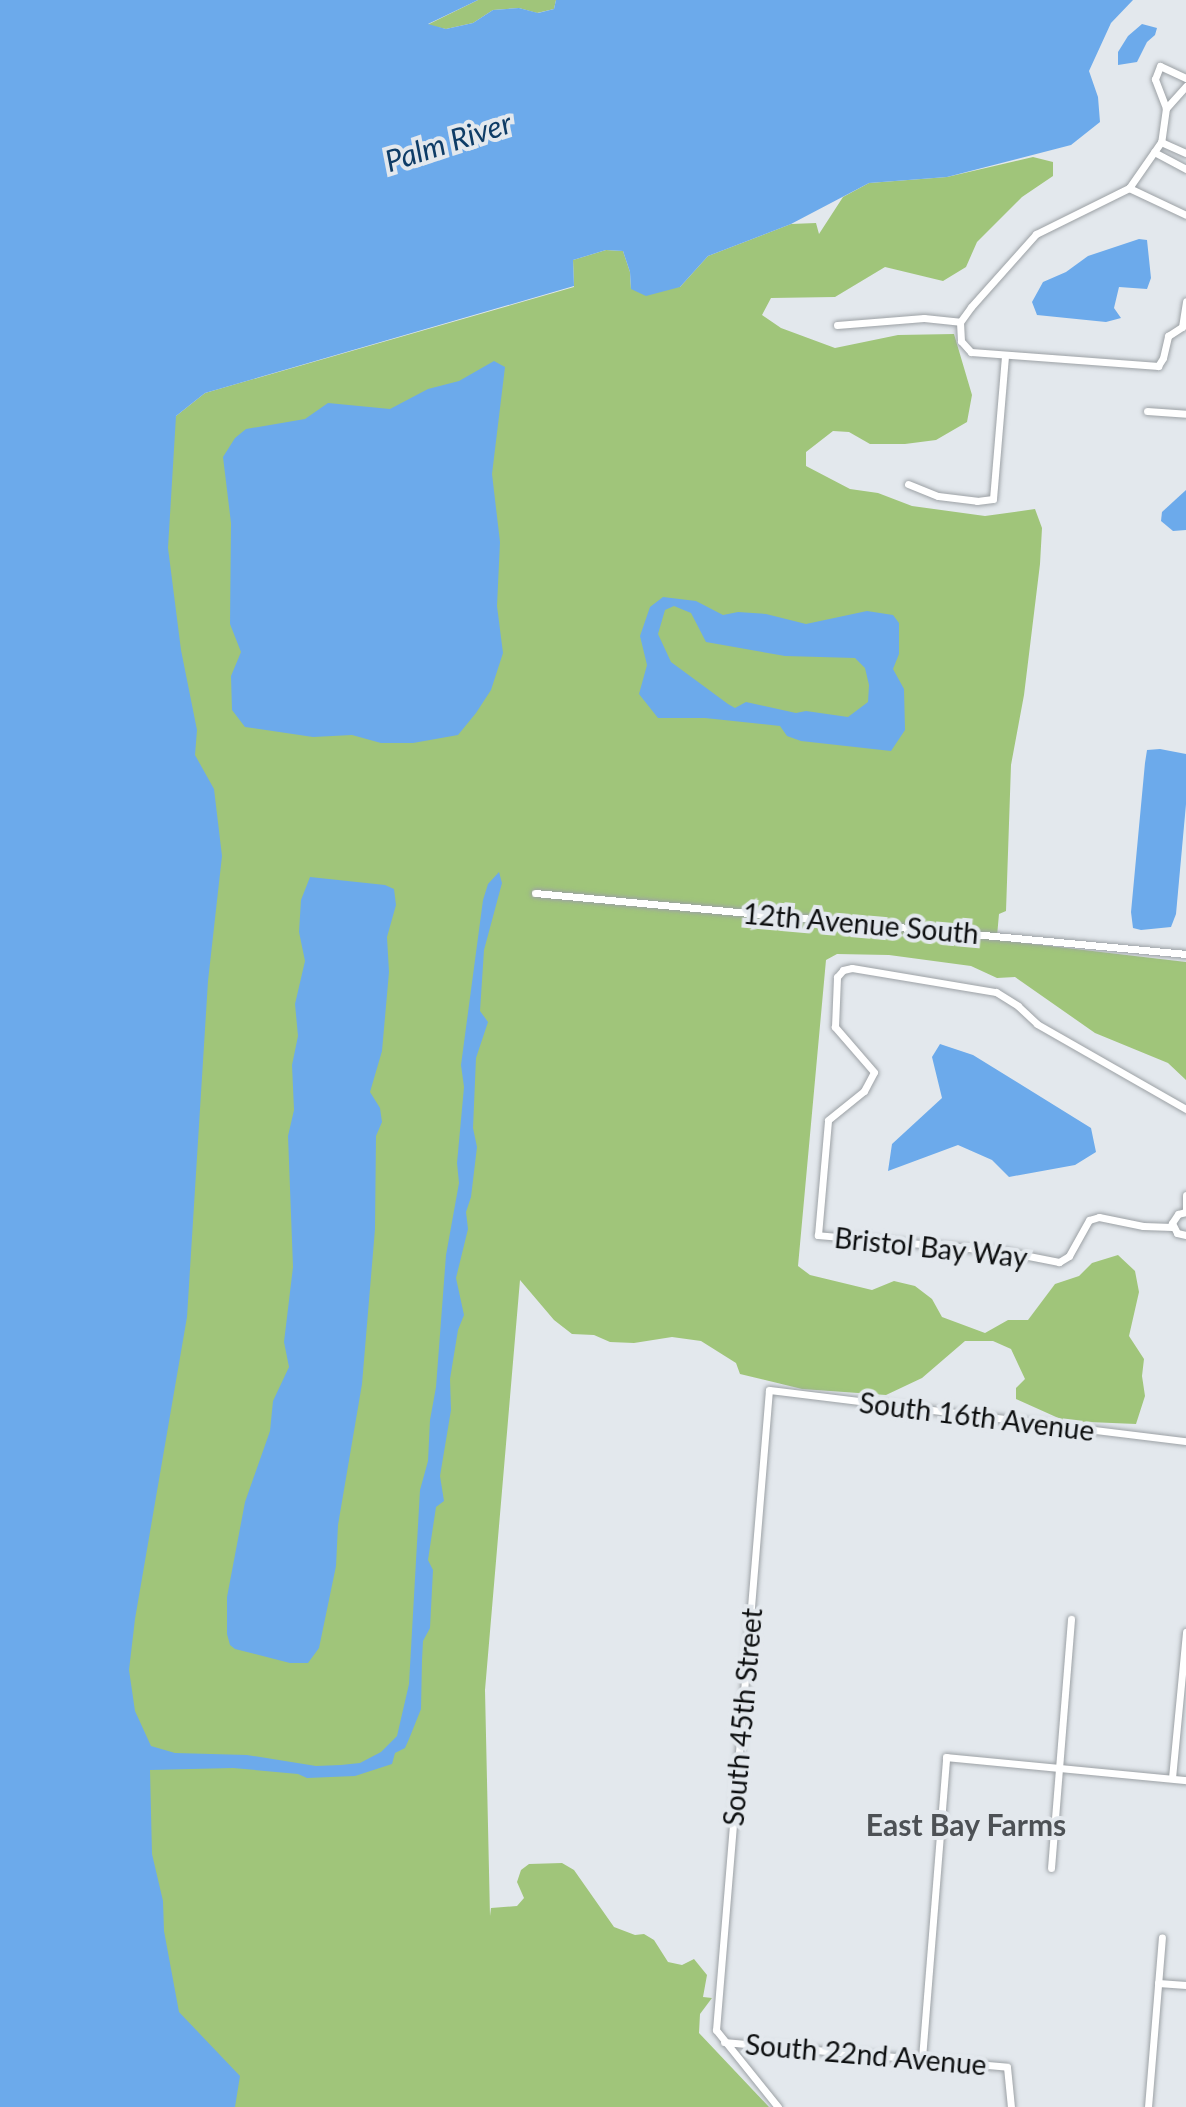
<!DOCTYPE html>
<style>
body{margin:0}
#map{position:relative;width:1186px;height:2107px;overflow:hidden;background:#e3e8ed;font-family:Lato,sans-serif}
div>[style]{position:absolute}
.green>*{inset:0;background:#a0c57a}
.water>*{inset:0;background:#6caaeb}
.roads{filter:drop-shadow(0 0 2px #9ca1a5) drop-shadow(0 0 2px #9ca1a5)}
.minor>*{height:7px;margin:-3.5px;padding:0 3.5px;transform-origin:3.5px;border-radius:3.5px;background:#fff}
span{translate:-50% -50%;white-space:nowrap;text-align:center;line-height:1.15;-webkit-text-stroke:8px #e3e8ed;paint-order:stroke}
.street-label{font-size:28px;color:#0d0f10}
.water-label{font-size:30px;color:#0e3c66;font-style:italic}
.neighbourhood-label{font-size:30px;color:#4d5155;font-weight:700}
</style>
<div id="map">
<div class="green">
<div style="clip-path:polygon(478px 0,556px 0,554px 9px,537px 13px,519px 8px,493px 10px,473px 23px,446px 29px,427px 25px)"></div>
<div style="clip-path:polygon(1033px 157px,1053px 162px,1053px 176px,1022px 197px,977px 242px,966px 267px,943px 281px,885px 267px,835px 297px,771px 298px,762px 315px,781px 328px,835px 348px,898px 335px,954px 334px,972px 395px,967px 422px,936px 440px,905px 444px,870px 444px,849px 432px,833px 431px,806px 452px,806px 466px,850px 489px,878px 493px,912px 506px,985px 516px,1035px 509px,1042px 528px,1040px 564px,1024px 695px,1011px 765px,1006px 911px,999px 914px,997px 936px,999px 940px,1186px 962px,1186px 1080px,1168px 1063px,1095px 1033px,1015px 977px,997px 978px,971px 966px,889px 955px,837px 954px,826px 960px,798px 1266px,810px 1275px,872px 1290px,894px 1281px,915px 1286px,932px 1299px,942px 1317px,985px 1333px,1008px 1320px,1028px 1320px,1055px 1284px,1079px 1276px,1092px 1263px,1118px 1255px,1135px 1271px,1139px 1292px,1129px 1336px,1144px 1359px,1142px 1376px,1145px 1396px,1136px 1424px,1065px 1421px,1016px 1399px,1016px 1388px,1025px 1379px,1011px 1349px,993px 1341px,965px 1341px,922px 1378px,886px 1395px,802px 1389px,740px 1374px,736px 1363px,701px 1341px,672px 1337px,634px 1343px,610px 1342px,594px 1335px,572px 1334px,554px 1320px,520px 1280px,485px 1690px,490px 1916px,491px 1908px,517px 1906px,524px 1898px,517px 1882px,521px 1870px,529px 1864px,562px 1863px,574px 1870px,614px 1927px,635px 1935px,644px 1934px,654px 1940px,668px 1962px,682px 1965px,694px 1959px,707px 1975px,703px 1997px,712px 1998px,700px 2014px,699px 2033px,769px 2107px,117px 2107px,0 784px,176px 416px,205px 393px,574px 287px,573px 260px,606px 250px,623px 251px,630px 272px,631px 289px,680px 287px,708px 256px,791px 224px,816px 223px,819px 234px,843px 197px,869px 183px,947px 177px)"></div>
</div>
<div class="water">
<div style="clip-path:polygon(0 0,478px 0,428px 24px,446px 29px,473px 23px,493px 10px,519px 8px,538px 13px,554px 9px,556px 0,1133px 0,1111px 23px,1089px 71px,1098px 97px,1100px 122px,1071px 145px,947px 177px,869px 183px,791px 224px,708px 256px,680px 287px,646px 296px,631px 289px,630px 272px,623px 251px,606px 250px,573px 260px,574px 286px,205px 393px,176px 416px,168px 548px,181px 650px,197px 730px,195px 755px,214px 789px,222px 856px,208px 981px,187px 1317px,135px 1619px,129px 1670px,135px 1711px,151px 1746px,175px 1753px,247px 1755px,316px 1766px,341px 1765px,360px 1763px,381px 1752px,397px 1736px,409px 1684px,420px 1490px,428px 1461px,430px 1420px,436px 1387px,446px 1255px,459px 1183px,457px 1163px,464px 1087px,461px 1065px,483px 900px,488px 884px,499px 872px,502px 883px,484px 950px,480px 1011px,488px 1022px,476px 1058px,473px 1128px,477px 1147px,471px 1197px,466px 1212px,468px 1229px,456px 1278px,464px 1315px,458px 1330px,450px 1379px,451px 1410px,440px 1476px,444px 1501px,436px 1507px,428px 1560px,433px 1570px,430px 1628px,423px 1641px,422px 1660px,421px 1709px,409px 1739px,405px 1748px,395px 1753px,392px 1764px,355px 1776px,307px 1778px,298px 1774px,233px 1768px,150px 1770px,152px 1854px,163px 1901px,164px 1931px,179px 2012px,240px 2076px,235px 2107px,0 2107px)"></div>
<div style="clip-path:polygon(1142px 24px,1157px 28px,1155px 35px,1147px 42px,1137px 62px,1118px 65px,1118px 52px,1128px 36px)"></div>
<div style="clip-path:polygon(1139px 239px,1147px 240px,1151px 278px,1147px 289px,1119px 287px,1114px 308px,1121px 318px,1106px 322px,1037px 315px,1032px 302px,1043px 282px,1066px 272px,1088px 256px)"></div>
<div style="clip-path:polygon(494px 361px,505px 367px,492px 474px,500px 542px,497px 606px,503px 653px,491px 690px,476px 713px,458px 735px,413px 743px,381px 743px,352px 735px,313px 737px,245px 727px,232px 710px,231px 676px,241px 652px,230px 624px,231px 523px,223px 457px,235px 438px,246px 429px,305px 419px,328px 403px,390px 409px,428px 389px,459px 381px)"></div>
<div style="clip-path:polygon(1186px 490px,1186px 530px,1173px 531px,1161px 521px,1162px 512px)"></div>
<div style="clip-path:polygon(evenodd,663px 597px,696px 601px,723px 615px,738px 612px,766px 614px,806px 624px,867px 611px,893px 615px,899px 623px,899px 654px,893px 669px,904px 689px,905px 730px,891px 751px,801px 741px,787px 736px,780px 726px,705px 718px,658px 718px,639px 694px,647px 665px,640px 636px,650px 607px,663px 597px,674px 606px,691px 613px,706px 642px,785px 656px,855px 658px,865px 668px,869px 685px,868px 702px,848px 717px,806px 711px,796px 713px,746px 702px,735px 708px,728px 704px,671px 662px,658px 634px,665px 610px,674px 606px)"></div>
<div style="clip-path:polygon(1160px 749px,1186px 754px,1186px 804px,1176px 914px,1171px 927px,1141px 930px,1133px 928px,1131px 912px,1145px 763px,1147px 750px)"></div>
<div style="clip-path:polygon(310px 877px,385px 885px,394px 889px,396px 905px,387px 937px,389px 972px,382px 1051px,370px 1092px,380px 1108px,382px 1122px,376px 1136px,375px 1229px,362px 1384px,338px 1525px,336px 1566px,319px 1648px,308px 1663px,290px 1663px,235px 1649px,230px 1645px,227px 1634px,227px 1597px,245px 1502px,270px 1431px,273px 1401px,289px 1367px,284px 1342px,293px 1267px,288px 1136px,294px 1110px,292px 1065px,298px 1036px,295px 1004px,305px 961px,299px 932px,301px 900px)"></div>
<div style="clip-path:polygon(940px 1044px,973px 1055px,1091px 1128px,1096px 1152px,1075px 1165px,1009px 1177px,992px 1160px,958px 1145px,888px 1171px,892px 1144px,942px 1098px,932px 1057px)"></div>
</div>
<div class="roads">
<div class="minor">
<div style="left:1186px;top:86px;width:30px;rotate:132deg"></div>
<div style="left:1166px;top:108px;width:34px;rotate:98deg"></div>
<div style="left:1161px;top:142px;width:56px;rotate:124.8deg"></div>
<div style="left:1129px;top:188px;width:104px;rotate:153.7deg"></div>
<div style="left:1036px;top:234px;width:98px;rotate:131.7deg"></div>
<div style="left:971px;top:307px;width:19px;rotate:126deg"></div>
<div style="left:960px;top:322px;width:19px;rotate:87deg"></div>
<div style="left:961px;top:341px;width:15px;rotate:48deg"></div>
<div style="left:971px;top:352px;width:188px;rotate:4.3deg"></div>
<div style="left:1158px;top:366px;width:9px;rotate:-58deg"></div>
<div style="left:1163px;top:358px;width:23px;rotate:-77deg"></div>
<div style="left:1168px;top:336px;width:17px;rotate:-33deg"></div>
<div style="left:1182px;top:327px;width:26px;rotate:-81deg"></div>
<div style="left:1166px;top:108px;width:31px;rotate:-111deg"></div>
<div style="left:1155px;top:79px;width:14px;rotate:-69deg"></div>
<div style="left:1160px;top:66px;width:29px;rotate:25deg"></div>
<div style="left:1161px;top:142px;width:27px;rotate:24deg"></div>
<div style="left:1154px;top:152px;width:36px;rotate:28deg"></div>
<div style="left:1129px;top:188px;width:63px;rotate:25.3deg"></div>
<div style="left:837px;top:325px;width:87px;rotate:-4.6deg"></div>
<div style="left:924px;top:318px;width:36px;rotate:6deg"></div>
<div style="left:1147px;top:411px;width:39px;rotate:4deg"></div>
<div style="left:908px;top:484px;width:32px;rotate:22deg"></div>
<div style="left:938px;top:496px;width:39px;rotate:7deg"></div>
<div style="left:977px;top:501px;width:16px;rotate:-7deg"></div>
<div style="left:993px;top:499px;width:144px;rotate:-85.2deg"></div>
<div style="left:535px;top:893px;width:654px;rotate:5.35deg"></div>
<div style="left:1186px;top:1212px;width:8px;rotate:166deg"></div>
<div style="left:1178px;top:1214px;width:11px;rotate:124deg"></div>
<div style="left:1172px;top:1223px;width:11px;rotate:63deg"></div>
<div style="left:1177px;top:1233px;width:9px;rotate:13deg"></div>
<div style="left:1186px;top:1212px;width:17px;rotate:-90deg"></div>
<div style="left:1172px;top:1227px;width:29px;rotate:-178deg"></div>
<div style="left:1143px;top:1226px;width:45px;rotate:-168.4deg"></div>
<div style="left:1099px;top:1217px;width:10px;rotate:163deg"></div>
<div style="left:1089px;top:1220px;width:41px;rotate:119.1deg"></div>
<div style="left:1069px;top:1256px;width:12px;rotate:149deg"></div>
<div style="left:1059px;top:1262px;width:57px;rotate:-168.9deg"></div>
<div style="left:1003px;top:1251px;width:186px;rotate:-175.1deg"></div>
<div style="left:818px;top:1235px;width:115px;rotate:-85deg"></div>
<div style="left:828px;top:1120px;width:46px;rotate:-38.9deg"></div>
<div style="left:864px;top:1091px;width:21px;rotate:-62deg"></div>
<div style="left:874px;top:1072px;width:60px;rotate:-130.9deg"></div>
<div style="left:835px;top:1027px;width:50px;rotate:-87.7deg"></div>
<div style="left:837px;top:977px;width:9px;rotate:-49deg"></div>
<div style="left:843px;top:970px;width:9px;rotate:-13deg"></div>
<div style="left:852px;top:968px;width:146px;rotate:9.5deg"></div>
<div style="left:996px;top:992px;width:26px;rotate:32deg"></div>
<div style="left:1018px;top:1006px;width:26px;rotate:43deg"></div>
<div style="left:1037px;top:1024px;width:172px;rotate:29.7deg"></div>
<div style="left:1172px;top:1778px;width:147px;rotate:-84.5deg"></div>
<div style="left:1051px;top:1868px;width:250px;rotate:-85.4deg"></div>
<div style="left:1158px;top:1983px;width:28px;rotate:4deg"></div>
<div style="left:724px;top:2042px;width:284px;rotate:5deg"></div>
<div style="left:1007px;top:2067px;width:40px;rotate:84.3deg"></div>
<div style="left:922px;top:2058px;width:302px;rotate:-85.4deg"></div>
<div style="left:946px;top:1757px;width:241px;rotate:5.5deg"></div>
<div style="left:778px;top:2107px;width:99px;rotate:-128.8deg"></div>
<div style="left:716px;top:2030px;width:642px;rotate:-85.27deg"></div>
<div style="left:769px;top:1390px;width:420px;rotate:7deg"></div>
<div style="left:1148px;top:2107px;width:170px;rotate:-85.3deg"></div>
</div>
</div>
<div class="street-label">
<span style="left:861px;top:923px;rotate:5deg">12th Avenue South</span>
<span style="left:931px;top:1247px;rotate:6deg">Bristol Bay Way</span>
<span style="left:977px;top:1416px;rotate:7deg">South 16th Avenue</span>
<span style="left:742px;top:1717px;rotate:-85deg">South 45th Street</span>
<span style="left:866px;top:2054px;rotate:5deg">South 22nd Avenue</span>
</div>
<div class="water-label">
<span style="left:448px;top:141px;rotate:-18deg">Palm River</span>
</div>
<div class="neighbourhood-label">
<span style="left:966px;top:1824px">East Bay Farms</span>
</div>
</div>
